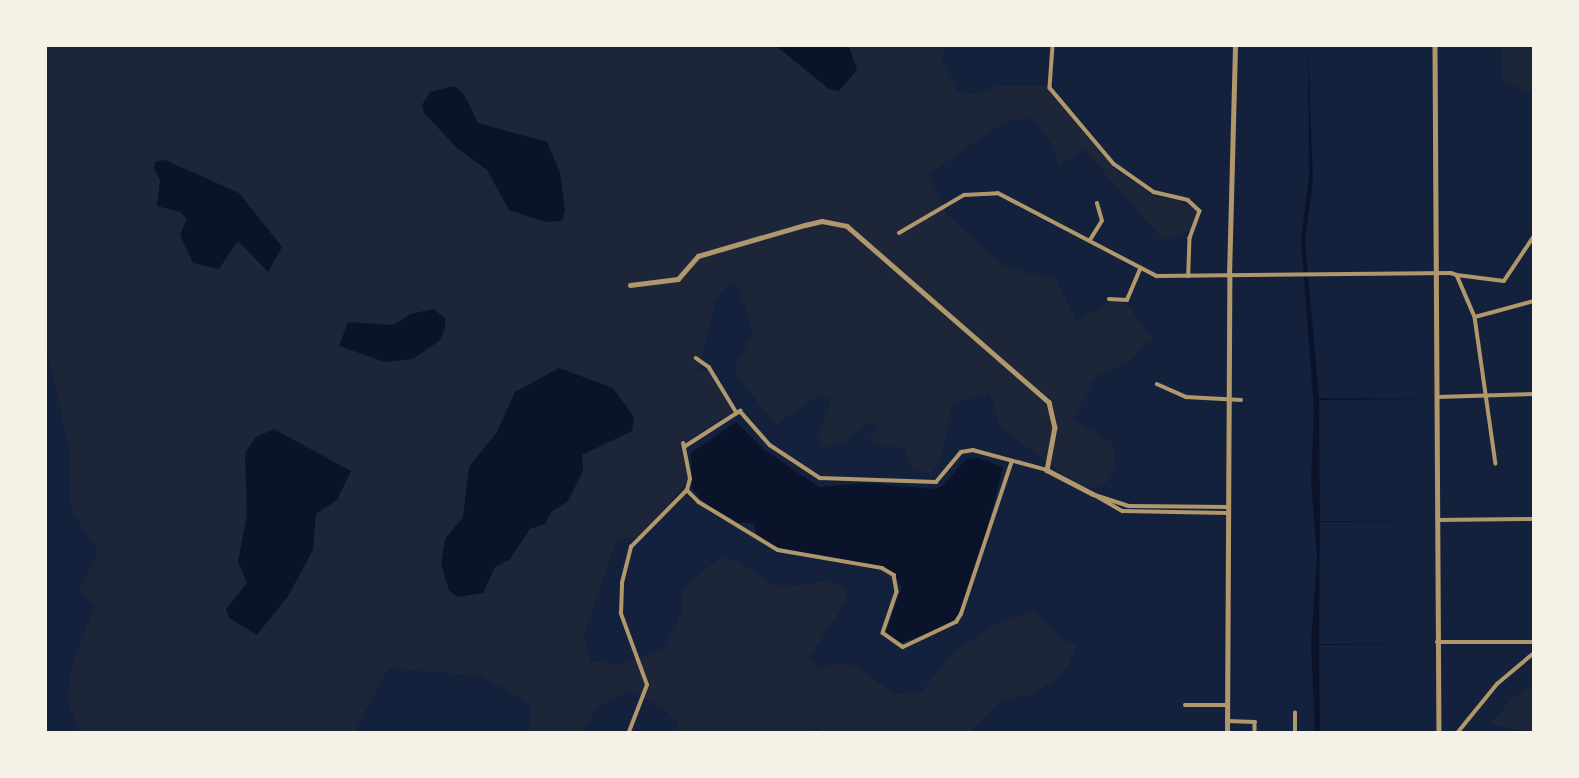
<!DOCTYPE html>
<style>
body{margin:0}
#map{position:relative;width:1579px;height:778px;overflow:hidden;background:#14213d;font-family:Cabin,sans-serif}
div>[style]{position:absolute}
.green>*{inset:0;background:#1d2539}
.water>*{inset:0;background:#0b132b}
.minor>*{height:3.5px;margin:-1.75px;padding:0 1.75px;transform-origin:1.75px;border-radius:1.75px;background:#b1986c}
.tertiary>*{height:4.5px;margin:-2.25px;padding:0 2.25px;transform-origin:2.25px;border-radius:2.25px;background:#b1986c}
span{translate:-50% -50%;white-space:nowrap;text-align:center;line-height:1.15;-webkit-text-stroke:7px #f6f1e7;paint-order:stroke}
.frame{position:absolute;inset:0;border:47px solid #f6f1e7;pointer-events:none}
</style>
<div id="map">
<div class="green">
<div style="clip-path:polygon(46px 46px,945px 46px,941px 60px,956px 90px,977px 95px,997px 86px,1047px 86px,1117px 171px,1155px 197px,1181px 201px,1196px 210px,1191px 230px,1163px 240px,1084px 149px,1058px 167px,1055px 149px,1033px 118px,1004px 122px,929px 174px,948px 216px,1004px 266px,1042px 277px,1054px 275px,1076px 321px,1120px 296px,1154px 340px,1142px 346px,1130px 362px,1095px 377px,1073px 419px,1112px 443px,1116px 466px,1107px 482px,1094px 488px,1078px 485px,1045px 461px,998px 424px,990px 392px,952px 405px,941px 458px,931px 474px,912px 468px,903px 447px,888px 447px,868px 440px,879px 428px,869px 422px,845px 442px,822px 446px,818px 431px,830px 406px,828px 399px,819px 395px,776px 425px,737px 376px,736px 364px,753px 334px,739px 287px,730px 282px,715px 301px,698px 370px,708px 370px,732px 412px,680px 446px,688px 480px,659px 518px,639px 537px,616px 540px,584px 635px,591px 661px,619px 664px,666px 647px,683px 610px,682px 590px,719px 558px,739px 561px,769px 583px,786px 587px,827px 581px,842px 586px,848px 598px,809px 658px,819px 669px,840px 662px,860px 669px,894px 694px,921px 692px,953px 653px,1002px 620px,1035px 612px,1067px 643px,1076px 645px,1070px 663px,1055px 680px,1030px 695px,1000px 701px,970px 732px,823px 732px,818px 726px,810px 732px,678px 732px,677px 722px,663px 707px,631px 691px,598px 706px,583px 732px,529px 732px,531px 705px,480px 676px,389px 668px,355px 729px,358px 732px,79px 732px,67px 697px,74px 657px,95px 607px,79px 591px,98px 551px,71px 510px,69px 448px,46px 346px)"></div>
<div style="clip-path:polygon(1501px 46px,1533px 46px,1533px 86px,1529px 93px,1503px 81px)"></div>
<div style="clip-path:polygon(1533px 685px,1533px 732px,1490px 724px,1512px 699px)"></div>
</div>
<div class="water">
<div style="clip-path:polygon(776px 46px,849px 46px,857px 70px,839px 91px,829px 89px)"></div>
<div style="clip-path:polygon(1308px 46px,1313px 181px,1305px 240px,1319px 398px,1433px 399px,1319px 400px,1320px 521px,1433px 522px,1320px 522px,1319px 644px,1433px 645px,1319px 645px,1320px 732px,1315px 732px,1311px 643px,1317px 557px,1311px 481px,1314px 410px,1301px 241px,1309px 175px)"></div>
<div style="clip-path:polygon(454px 86px,464px 94px,478px 123px,547px 142px,560px 172px,565px 211px,562px 221px,545px 222px,509px 210px,487px 170px,457px 148px,424px 113px,422px 105px,430px 92px)"></div>
<div style="clip-path:polygon(165px 160px,239px 193px,282px 247px,268px 272px,238px 241px,219px 269px,193px 263px,180px 235px,187px 219px,180px 212px,157px 206px,160px 180px,154px 168px,156px 161px)"></div>
<div style="clip-path:polygon(433px 309px,445px 318px,445px 329px,439px 341px,413px 359px,385px 362px,339px 346px,348px 322px,393px 325px,411px 314px)"></div>
<div style="clip-path:polygon(559px 368px,613px 388px,634px 417px,632px 431px,582px 455px,583px 471px,568px 501px,551px 512px,545px 524px,530px 529px,509px 560px,495px 567px,483px 593px,457px 597px,449px 590px,441px 564px,445px 539px,463px 517px,469px 467px,497px 432px,515px 392px)"></div>
<div style="clip-path:polygon(736px 422px,766px 451px,819px 487px,864px 483px,934px 489px,943px 486px,966px 459px,978px 458px,1003px 467px,982px 549px,956px 622px,899px 644px,886px 632px,902px 587px,891px 571px,768px 545px,756px 534px,754px 523px,739px 523px,702px 501px,692px 488px,691px 453px)"></div>
<div style="clip-path:polygon(274px 429px,351px 471px,337px 500px,316px 514px,313px 550px,288px 596px,257px 635px,229px 618px,226px 609px,247px 583px,238px 562px,247px 515px,245px 453px,256px 437px)"></div>
</div>
<div class="minor">
<div style="left:1053px;top:46px;width:42px;rotate:94.1deg"></div>
<div style="left:1050px;top:88px;width:99px;rotate:49.9deg"></div>
<div style="left:1114px;top:164px;width:49px;rotate:35deg"></div>
<div style="left:1154px;top:192px;width:35px;rotate:13deg"></div>
<div style="left:1188px;top:200px;width:16px;rotate:43deg"></div>
<div style="left:1200px;top:211px;width:29px;rotate:110deg"></div>
<div style="left:1190px;top:238px;width:38px;rotate:92deg"></div>
<div style="left:899px;top:233px;width:75px;rotate:-30.3deg"></div>
<div style="left:964px;top:195px;width:34px;rotate:-3deg"></div>
<div style="left:998px;top:193px;width:179px;rotate:27.6deg"></div>
<div style="left:1157px;top:276px;width:294px;rotate:-0.6deg"></div>
<div style="left:1451px;top:273px;width:6px;rotate:18deg"></div>
<div style="left:1457px;top:275px;width:46px;rotate:66.8deg"></div>
<div style="left:1475px;top:317px;width:61px;rotate:-15.2deg"></div>
<div style="left:1090px;top:240px;width:22px;rotate:-58deg"></div>
<div style="left:1102px;top:221px;width:18px;rotate:-106deg"></div>
<div style="left:1457px;top:275px;width:47px;rotate:7.3deg"></div>
<div style="left:1504px;top:281px;width:54px;rotate:-56.3deg"></div>
<div style="left:1109px;top:299px;width:18px;rotate:3deg"></div>
<div style="left:1127px;top:300px;width:33px;rotate:-67deg"></div>
<div style="left:1475px;top:317px;width:148px;rotate:81.9deg"></div>
<div style="left:696px;top:358px;width:16px;rotate:35deg"></div>
<div style="left:709px;top:367px;width:54px;rotate:58.7deg"></div>
<div style="left:1157px;top:384px;width:32px;rotate:24deg"></div>
<div style="left:1186px;top:397px;width:55px;rotate:3.1deg"></div>
<div style="left:1438px;top:397px;width:96px;rotate:-1.8deg"></div>
<div style="left:684px;top:447px;width:67px;rotate:-32.7deg"></div>
<div style="left:740px;top:411px;width:45px;rotate:48.6deg"></div>
<div style="left:770px;top:445px;width:60px;rotate:33.4deg"></div>
<div style="left:820px;top:478px;width:116px;rotate:2deg"></div>
<div style="left:936px;top:482px;width:39px;rotate:-50deg"></div>
<div style="left:961px;top:452px;width:12px;rotate:-9deg"></div>
<div style="left:973px;top:450px;width:77px;rotate:15.1deg"></div>
<div style="left:687px;top:490px;width:17px;rotate:45deg"></div>
<div style="left:699px;top:502px;width:92px;rotate:31.3deg"></div>
<div style="left:778px;top:550px;width:106px;rotate:9.8deg"></div>
<div style="left:882px;top:568px;width:14px;rotate:30deg"></div>
<div style="left:894px;top:575px;width:17px;rotate:80deg"></div>
<div style="left:897px;top:592px;width:43px;rotate:108.9deg"></div>
<div style="left:883px;top:633px;width:24px;rotate:35deg"></div>
<div style="left:903px;top:647px;width:59px;rotate:-25.3deg"></div>
<div style="left:956px;top:622px;width:9px;rotate:-58deg"></div>
<div style="left:961px;top:614px;width:161px;rotate:-71.6deg"></div>
<div style="left:1093px;top:494px;width:34px;rotate:30deg"></div>
<div style="left:1123px;top:511px;width:104px;rotate:1.1deg"></div>
<div style="left:1095px;top:495px;width:36px;rotate:18deg"></div>
<div style="left:1129px;top:506px;width:98px;rotate:0.6deg"></div>
<div style="left:1438px;top:520px;width:96px;rotate:-0.6deg"></div>
<div style="left:1437px;top:642px;width:97px"></div>
<div style="left:1185px;top:705px;width:42px"></div>
<div style="left:1227px;top:721px;width:28px;rotate:2deg"></div>
<div style="left:1255px;top:722px;width:10px;rotate:90deg"></div>
<div style="left:629px;top:732px;width:50px;rotate:-69deg"></div>
<div style="left:647px;top:685px;width:76px;rotate:-110.1deg"></div>
<div style="left:621px;top:614px;width:31px;rotate:-88deg"></div>
<div style="left:622px;top:583px;width:37px;rotate:-76deg"></div>
<div style="left:631px;top:547px;width:80px;rotate:-45.5deg"></div>
<div style="left:687px;top:490px;width:11px;rotate:-75deg"></div>
<div style="left:690px;top:479px;width:36px;rotate:-101deg"></div>
<div style="left:1295px;top:732px;width:19px;rotate:-90deg"></div>
<div style="left:1458px;top:732px;width:62px;rotate:-50.9deg"></div>
<div style="left:1497px;top:684px;width:48px;rotate:-40deg"></div>
</div>
<div class="tertiary">
<div style="left:1435px;top:46px;width:686px;rotate:89.67deg"></div>
<div style="left:630px;top:285px;width:48px;rotate:-7.1deg"></div>
<div style="left:678px;top:279px;width:30px;rotate:-49deg"></div>
<div style="left:698px;top:256px;width:111px;rotate:-16.2deg"></div>
<div style="left:805px;top:225px;width:17px;rotate:-13deg"></div>
<div style="left:822px;top:221px;width:25px;rotate:11deg"></div>
<div style="left:847px;top:226px;width:268px;rotate:41.1deg"></div>
<div style="left:1049px;top:402px;width:26px;rotate:77deg"></div>
<div style="left:1055px;top:427px;width:44px;rotate:100.5deg"></div>
<div style="left:1047px;top:470px;width:52px;rotate:27.6deg"></div>
<div style="left:1227px;top:732px;width:456px;rotate:-89.7deg"></div>
<div style="left:1229px;top:276px;width:230px;rotate:-88.5deg"></div>
</div>
<div class="frame"></div>
</div>
